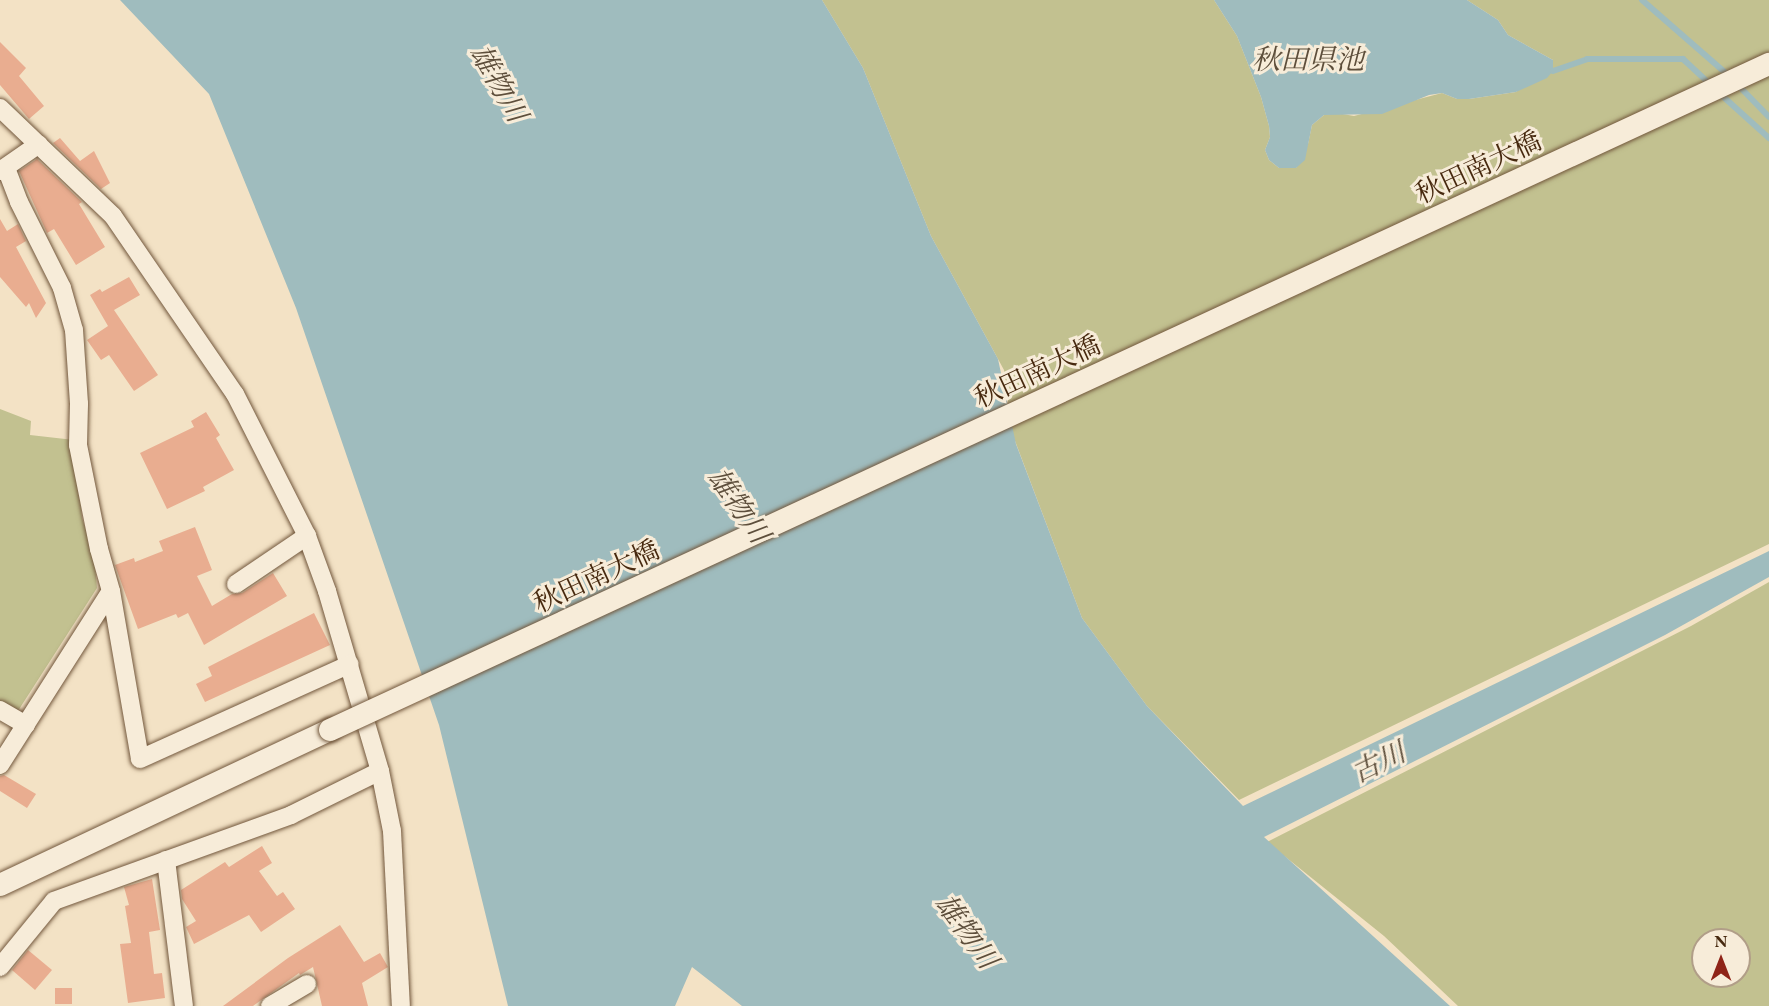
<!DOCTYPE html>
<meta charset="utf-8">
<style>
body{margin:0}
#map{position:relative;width:1769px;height:1006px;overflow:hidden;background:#f3e2c5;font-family:"EB Garamond","Noto Serif JP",serif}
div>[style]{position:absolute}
.green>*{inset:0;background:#c2c190}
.water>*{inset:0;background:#9fbcbe}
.stream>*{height:6px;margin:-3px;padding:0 3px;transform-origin:3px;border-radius:3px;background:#9fbcbe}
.building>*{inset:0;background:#e9ad90}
.roads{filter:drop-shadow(0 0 2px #72573c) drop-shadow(0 0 2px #72573c)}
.minor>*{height:18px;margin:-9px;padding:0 9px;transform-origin:9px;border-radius:9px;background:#f7ecd9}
.tertiary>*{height:22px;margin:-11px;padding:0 11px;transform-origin:11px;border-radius:11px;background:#f7ecd9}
.bridges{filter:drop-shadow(0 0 2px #72573c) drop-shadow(0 0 2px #72573c)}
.tertiary-bridge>*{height:22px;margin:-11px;padding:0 11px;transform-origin:11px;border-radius:11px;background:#f7ecd9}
span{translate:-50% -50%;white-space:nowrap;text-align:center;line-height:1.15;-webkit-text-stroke:6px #f7ecd9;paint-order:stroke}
.street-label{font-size:27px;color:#47290f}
.water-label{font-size:28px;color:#5d4e3b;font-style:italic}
.north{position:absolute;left:1691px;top:928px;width:60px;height:60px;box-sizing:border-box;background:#f7ecd9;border:2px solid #b19e88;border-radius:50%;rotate:0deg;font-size:16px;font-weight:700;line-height:24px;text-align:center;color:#47290f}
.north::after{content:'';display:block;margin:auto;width:21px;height:27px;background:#8f2418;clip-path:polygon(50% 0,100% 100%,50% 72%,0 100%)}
</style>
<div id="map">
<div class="green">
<div style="clip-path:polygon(822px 0,1214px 0,1237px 36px,1261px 97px,1269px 126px,1270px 137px,1265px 150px,1269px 160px,1279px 168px,1296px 168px,1308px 144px,1312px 125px,1324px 115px,1337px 113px,1354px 116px,1442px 93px,1457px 99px,1469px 99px,1516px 92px,1553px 60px,1508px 35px,1498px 20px,1467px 0,1769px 0,1769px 544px,1239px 800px,1147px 706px,1082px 618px,1012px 433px,1004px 370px,931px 236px,863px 68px)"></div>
<div style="clip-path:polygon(0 409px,31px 421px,30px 435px,74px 440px,82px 518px,94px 555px,97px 588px,16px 714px,0 705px)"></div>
<div style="clip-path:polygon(evenodd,1769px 582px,1769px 1006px,1458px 1006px,1384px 936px,1267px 842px,1691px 626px,1769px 582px,1703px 940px,1739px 940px,1739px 976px,1703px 976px,1703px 940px)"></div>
</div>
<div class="water">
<div style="clip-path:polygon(120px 0,822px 0,863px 68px,931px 236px,998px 359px,1016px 444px,1082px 618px,1147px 706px,1243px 806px,1769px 551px,1769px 577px,1665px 635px,1264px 837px,1450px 1006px,742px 1006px,692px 967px,675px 1006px,508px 1006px,439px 725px,296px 308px,209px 94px)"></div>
<div style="clip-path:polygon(1214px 0,1467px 0,1498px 20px,1508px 35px,1553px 60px,1553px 71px,1547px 78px,1516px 92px,1469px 99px,1457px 99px,1442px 93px,1429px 95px,1382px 114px,1324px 115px,1312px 125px,1305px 160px,1296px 168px,1279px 168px,1269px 160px,1265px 150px,1270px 137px,1269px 126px,1261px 97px,1237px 36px)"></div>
</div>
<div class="stream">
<div style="left:1642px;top:0;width:116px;rotate:41.1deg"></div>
<div style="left:1553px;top:71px;width:36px;rotate:-19deg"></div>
<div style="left:1587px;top:59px;width:96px"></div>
<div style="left:1683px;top:59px;width:38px;rotate:43deg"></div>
<div style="left:1736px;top:83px;width:47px;rotate:45.9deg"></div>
<div style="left:1718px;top:92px;width:69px;rotate:42deg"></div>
</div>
<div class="building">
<div style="clip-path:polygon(0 42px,26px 68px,19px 76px,44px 106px,29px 119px,0 85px)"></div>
<div style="clip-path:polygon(60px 138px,80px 161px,94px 151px,110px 183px,101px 189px,53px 143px)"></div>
<div style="clip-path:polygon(37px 159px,82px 202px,79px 204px,105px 247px,76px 265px,54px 229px,47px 233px,19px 171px)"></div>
<div style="clip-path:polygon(0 219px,7px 231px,18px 224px,26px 241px,16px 247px,46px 303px,36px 318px,29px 303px,26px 307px,0 277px)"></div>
<div style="clip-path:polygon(129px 277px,140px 295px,114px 310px,158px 375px,134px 391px,109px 355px,101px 360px,87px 340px,108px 326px,90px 295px,100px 289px,102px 292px)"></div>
<div style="clip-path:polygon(206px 412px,220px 435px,216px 438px,234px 470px,203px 487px,205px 491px,167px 509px,140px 453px,194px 427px,191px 421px)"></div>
<div style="clip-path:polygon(195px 527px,212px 570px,197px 576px,212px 606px,232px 594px,242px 593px,273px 573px,287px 596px,204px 645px,188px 613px,178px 618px,176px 614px,138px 629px,115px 565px,134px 558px,135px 562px,163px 551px,159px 541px)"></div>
<div style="clip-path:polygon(314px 613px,330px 645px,205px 702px,196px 684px,212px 676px,208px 667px)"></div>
<div style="clip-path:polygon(4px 775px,36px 794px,27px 808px,0 791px,0 776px)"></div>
<div style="clip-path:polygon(262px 846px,272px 863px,259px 871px,277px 896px,283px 892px,295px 909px,261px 932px,249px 915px,194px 944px,186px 927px,196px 921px,182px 899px,181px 890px,225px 862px,229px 867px)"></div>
<div style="clip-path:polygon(152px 879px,160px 930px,149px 932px,154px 974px,162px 973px,165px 998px,128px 1003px,120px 944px,131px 943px,125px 906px,129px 905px,124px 887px)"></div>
<div style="clip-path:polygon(340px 925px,364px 962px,380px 953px,388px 967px,362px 983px,368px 1006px,322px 1006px,313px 967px,300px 975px,299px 973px,253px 1006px,223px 1006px,288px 958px)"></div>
<div style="clip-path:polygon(28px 950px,52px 970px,35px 990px,12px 970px)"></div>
<div style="clip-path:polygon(55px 988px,72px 988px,72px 1004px,55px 1004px)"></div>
</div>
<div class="roads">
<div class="minor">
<div style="left:0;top:108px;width:156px;rotate:43.7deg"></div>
<div style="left:113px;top:216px;width:216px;rotate:55.6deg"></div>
<div style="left:235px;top:394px;width:159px;rotate:63.1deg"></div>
<div style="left:307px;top:536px;width:59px;rotate:70deg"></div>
<div style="left:327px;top:591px;width:188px;rotate:73.6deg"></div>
<div style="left:380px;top:771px;width:61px;rotate:78.7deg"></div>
<div style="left:392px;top:831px;width:175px;rotate:87.1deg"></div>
<div style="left:6px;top:168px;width:36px;rotate:69deg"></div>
<div style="left:19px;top:202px;width:96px;rotate:63.4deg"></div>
<div style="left:62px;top:288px;width:44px;rotate:74.1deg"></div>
<div style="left:74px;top:330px;width:74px;rotate:86.1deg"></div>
<div style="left:79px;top:404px;width:41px;rotate:91.4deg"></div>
<div style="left:78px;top:445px;width:106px;rotate:78.6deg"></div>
<div style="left:99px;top:549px;width:44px;rotate:74.1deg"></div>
<div style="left:111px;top:591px;width:170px;rotate:80.2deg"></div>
<div style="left:140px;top:759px;width:230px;rotate:-24.3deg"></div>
<div style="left:0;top:171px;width:47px;rotate:-34.7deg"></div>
<div style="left:236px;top:584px;width:86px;rotate:-34.1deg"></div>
<div style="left:0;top:710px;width:30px;rotate:30deg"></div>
<div style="left:0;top:765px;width:206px;rotate:-57.5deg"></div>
<div style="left:166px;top:860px;width:147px;rotate:83deg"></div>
<div style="left:0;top:967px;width:85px;rotate:-50.7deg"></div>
<div style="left:54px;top:901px;width:252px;rotate:-19.9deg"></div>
<div style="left:291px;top:815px;width:99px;rotate:-26.3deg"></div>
<div style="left:270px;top:1006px;width:43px;rotate:-30.7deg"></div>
</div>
<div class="tertiary">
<div style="left:0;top:885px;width:365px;rotate:-25.2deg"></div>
</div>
</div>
<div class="bridges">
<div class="tertiary-bridge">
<div style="left:330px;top:730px;width:1586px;rotate:-24.84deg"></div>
</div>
</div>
<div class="street-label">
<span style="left:1478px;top:167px;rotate:-25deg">秋田南大橋</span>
<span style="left:1037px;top:371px;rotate:-25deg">秋田南大橋</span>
<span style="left:596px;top:576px;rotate:-25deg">秋田南大橋</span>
</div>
<div class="water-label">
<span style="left:1308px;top:59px">秋田県池</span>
<span style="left:499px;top:83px;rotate:60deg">雄物川</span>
<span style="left:739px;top:505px;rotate:55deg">雄物川</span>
<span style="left:1378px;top:762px;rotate:-26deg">古川</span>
<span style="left:967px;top:931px;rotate:54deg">雄物川</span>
</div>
<div class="north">N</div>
</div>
